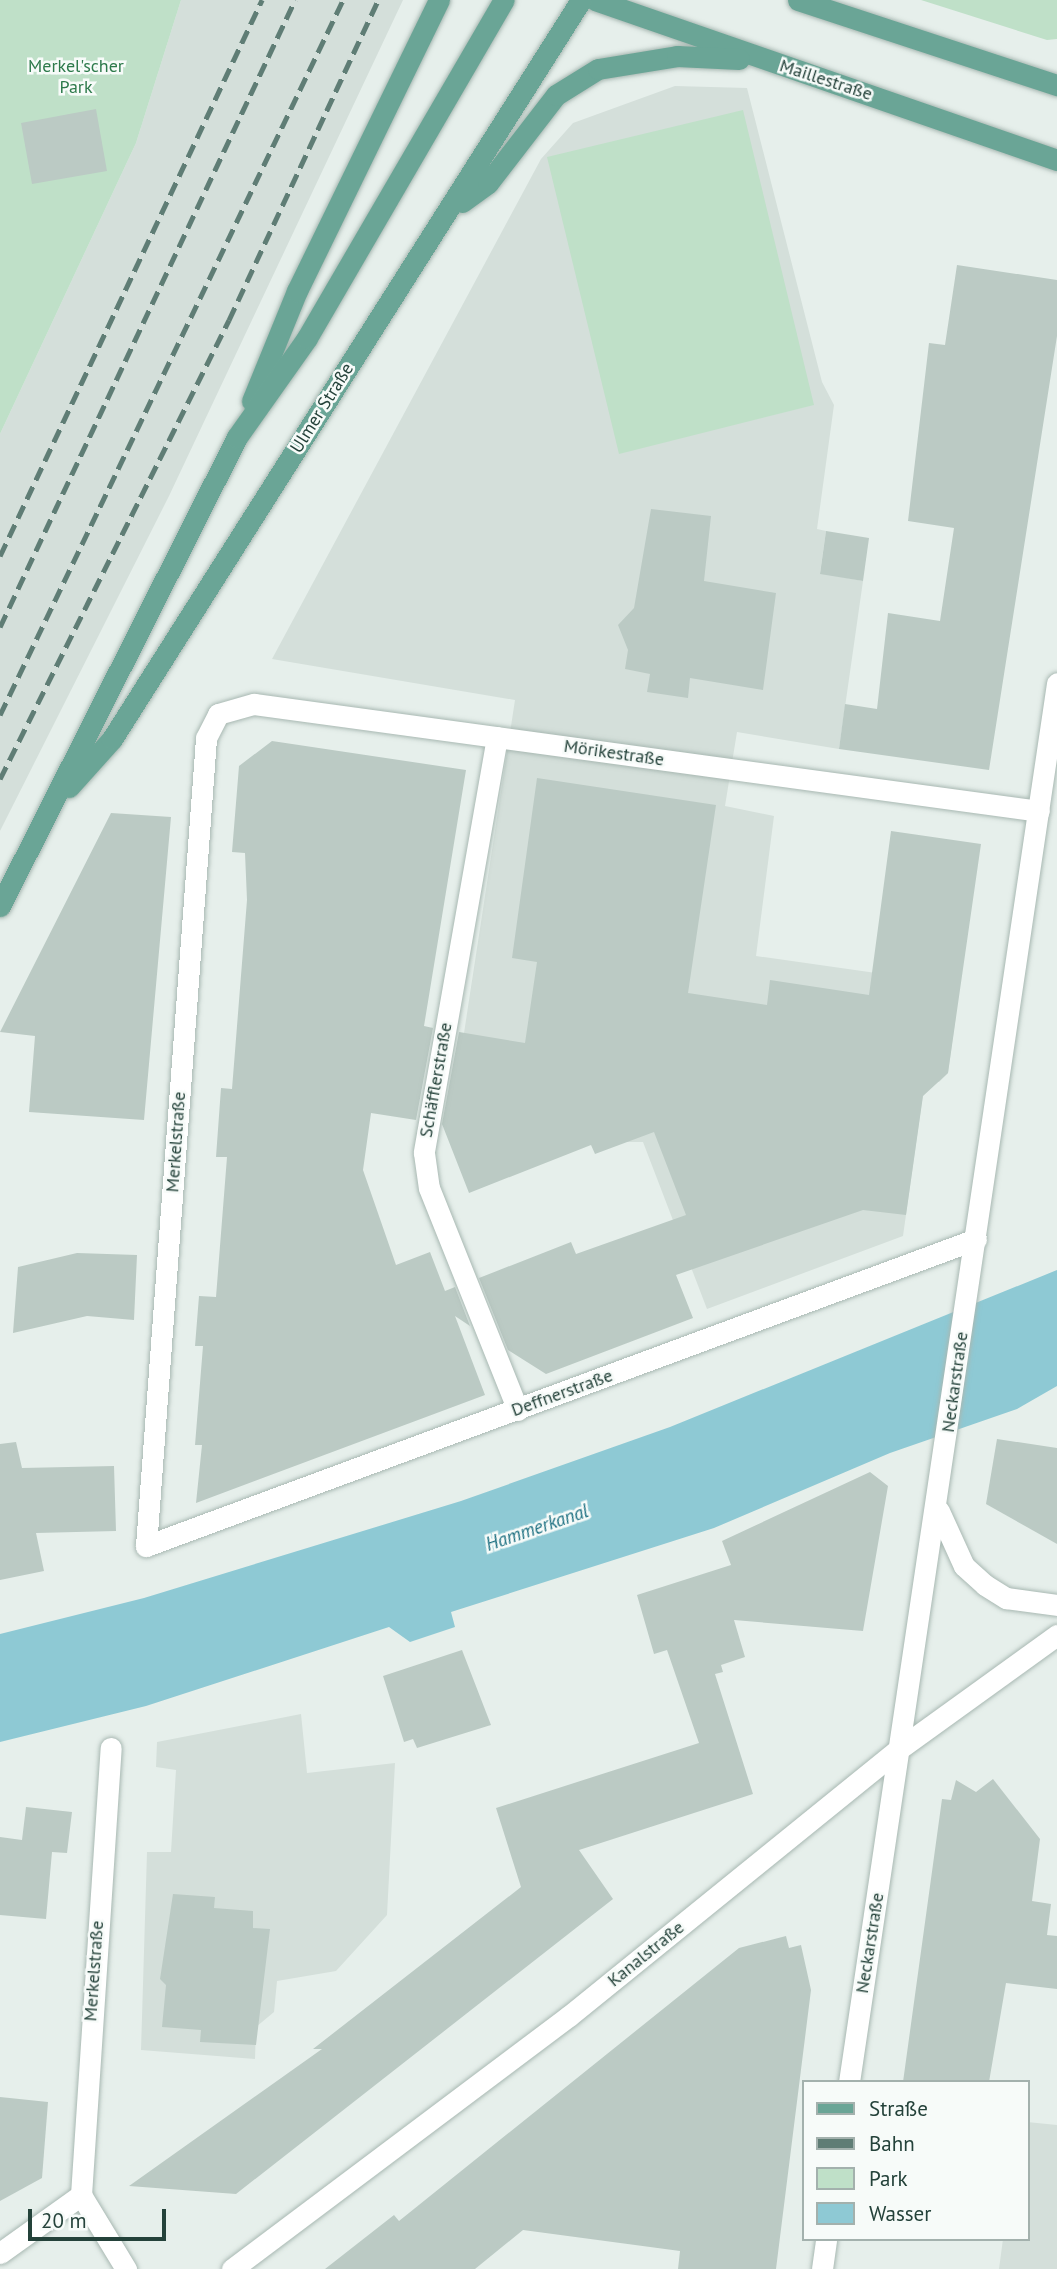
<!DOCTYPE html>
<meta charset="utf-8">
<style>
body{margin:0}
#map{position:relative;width:1057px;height:2269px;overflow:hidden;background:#e6efeb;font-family:"PT Sans",sans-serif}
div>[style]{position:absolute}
.built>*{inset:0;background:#d4dfda}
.green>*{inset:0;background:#bfe0c8}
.water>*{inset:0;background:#8ec9d4}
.building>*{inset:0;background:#bbcac4}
.roads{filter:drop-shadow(0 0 2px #a8b8b2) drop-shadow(0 0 2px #a8b8b2)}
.minor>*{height:21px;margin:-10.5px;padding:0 10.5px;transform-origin:10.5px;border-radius:10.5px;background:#fff}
.major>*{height:21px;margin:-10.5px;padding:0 10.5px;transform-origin:10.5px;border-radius:10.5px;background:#6aa596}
.rail>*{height:5px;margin-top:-2.5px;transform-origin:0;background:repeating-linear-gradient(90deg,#5f7d75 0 14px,transparent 0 21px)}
span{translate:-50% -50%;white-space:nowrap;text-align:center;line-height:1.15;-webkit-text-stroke:5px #f7fbf9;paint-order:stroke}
.park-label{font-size:18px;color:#2d7a4b}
.street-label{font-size:18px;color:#24423a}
.water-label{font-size:19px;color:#1c6f80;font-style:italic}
.legend{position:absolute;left:802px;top:2080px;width:228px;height:161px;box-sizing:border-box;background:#f7fbf9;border:2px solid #a3b1ad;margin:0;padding:9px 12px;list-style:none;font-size:21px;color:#24423a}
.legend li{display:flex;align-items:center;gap:14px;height:35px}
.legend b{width:35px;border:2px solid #a3b1ad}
.scale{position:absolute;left:28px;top:2209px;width:138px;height:32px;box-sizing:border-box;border:4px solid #24423a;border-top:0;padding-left:9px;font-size:21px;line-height:24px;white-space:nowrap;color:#24423a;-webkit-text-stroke:5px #f7fbf9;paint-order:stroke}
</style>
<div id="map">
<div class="built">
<div style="clip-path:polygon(181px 0,403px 0,169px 496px,0 831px,0 434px,136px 143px)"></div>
<div style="clip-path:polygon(675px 86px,747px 88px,822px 382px,834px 405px,817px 529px,826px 531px,820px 573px,863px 581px,839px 749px,737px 732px,725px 806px,774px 816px,756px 956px,883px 974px,956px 1015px,948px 1073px,939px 1082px,925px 1080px,903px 1236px,707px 1309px,643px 1142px,626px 1142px,464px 1033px,515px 700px,272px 659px,541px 159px,573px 123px)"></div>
<div style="clip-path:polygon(301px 1714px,307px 1773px,395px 1763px,387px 1915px,336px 1971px,277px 1981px,274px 2012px,256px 2027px,255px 2059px,141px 2050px,147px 1852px,171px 1852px,176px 1770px,156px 1767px,157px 1742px)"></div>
<div style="clip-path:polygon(1027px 2122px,1057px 2125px,1057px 2269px,999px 2269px,1003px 2239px,1027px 2239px)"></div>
</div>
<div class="green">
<div style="clip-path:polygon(0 0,181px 0,136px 143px,0 434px)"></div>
<div style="clip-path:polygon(921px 0,1057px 0,1057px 39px,1047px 40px)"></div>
<div style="clip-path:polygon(743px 110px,814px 405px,619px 454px,547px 157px)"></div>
</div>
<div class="water">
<div style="clip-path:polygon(1057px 1270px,1057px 1386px,1017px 1409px,890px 1453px,714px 1528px,451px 1612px,455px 1627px,410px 1642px,389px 1627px,146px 1706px,0 1742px,0 1634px,144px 1598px,461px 1501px,670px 1427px)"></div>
</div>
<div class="building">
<div style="clip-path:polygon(96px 109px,107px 171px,32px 184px,21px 123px)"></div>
<div style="clip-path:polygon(957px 265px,1057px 280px,1057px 336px,989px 770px,839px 749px,845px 704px,877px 709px,888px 613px,940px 621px,954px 528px,908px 521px,929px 343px,945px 345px)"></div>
<div style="clip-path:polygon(651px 509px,711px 516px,704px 581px,776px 593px,763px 690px,690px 678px,688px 698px,647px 692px,650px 674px,625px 669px,628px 650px,618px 625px,634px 608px)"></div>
<div style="clip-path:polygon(826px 531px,869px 538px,863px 581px,820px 574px)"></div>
<div style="clip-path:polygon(272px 741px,466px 770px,424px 1026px,433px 1028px,416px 1120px,371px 1113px,363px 1170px,396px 1265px,430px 1252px,445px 1291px,455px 1287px,470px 1326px,455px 1316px,485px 1395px,196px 1503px,202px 1445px,195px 1445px,203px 1346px,195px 1346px,199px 1296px,216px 1297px,227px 1157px,216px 1157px,221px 1088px,232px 1089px,247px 900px,245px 853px,232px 852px,239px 766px)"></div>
<div style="clip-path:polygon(537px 778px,716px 805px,688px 993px,767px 1005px,770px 980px,869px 995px,891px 831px,981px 844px,948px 1073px,923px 1096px,906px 1215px,863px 1210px,676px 1275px,693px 1318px,546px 1374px,508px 1350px,479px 1278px,571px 1242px,576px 1254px,686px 1215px,654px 1132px,595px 1154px,591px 1145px,469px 1193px,442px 1124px,459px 1032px,525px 1043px,537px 962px,512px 958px)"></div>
<div style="clip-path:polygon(111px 813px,171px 817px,144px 1120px,29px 1112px,35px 1036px,0 1032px)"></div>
<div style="clip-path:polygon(77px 1253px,137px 1255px,134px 1320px,87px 1316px,13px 1333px,18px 1267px)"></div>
<div style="clip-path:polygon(997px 1439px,1057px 1448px,1057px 1544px,986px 1504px)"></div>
<div style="clip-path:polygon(16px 1442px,22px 1468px,114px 1466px,116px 1531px,36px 1533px,44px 1571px,0 1580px,0 1444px)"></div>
<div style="clip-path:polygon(870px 1472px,888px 1486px,863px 1631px,734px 1620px,745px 1657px,721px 1665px,723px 1672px,715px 1674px,753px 1794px,579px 1850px,613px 1899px,236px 2194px,129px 2186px,322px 2049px,313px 2049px,521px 1887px,496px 1808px,699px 1743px,667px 1650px,654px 1654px,637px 1595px,731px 1565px,722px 1541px)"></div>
<div style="clip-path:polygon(462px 1650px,491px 1725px,417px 1748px,413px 1739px,404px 1742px,383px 1676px)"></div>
<div style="clip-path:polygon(993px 1779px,1040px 1839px,1032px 1901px,1051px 1904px,1047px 1935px,1057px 1936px,1057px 1989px,1006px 1983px,989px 2082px,903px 2082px,942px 1799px,951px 1800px,956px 1780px,976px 1792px)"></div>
<div style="clip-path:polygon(26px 1807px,72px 1812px,67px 1853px,52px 1852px,46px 1919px,0 1915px,0 1837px,22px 1840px)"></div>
<div style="clip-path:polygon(173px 1894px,215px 1897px,214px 1908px,253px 1911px,253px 1928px,270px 1929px,256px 2045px,200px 2042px,201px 2030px,162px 2027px,166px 1985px,160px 1979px)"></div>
<div style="clip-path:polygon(786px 1936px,789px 1948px,801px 1945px,811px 1990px,776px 2269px,678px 2269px,680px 2251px,523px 2230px,475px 2269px,325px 2269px,394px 2215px,399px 2221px,739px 1948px)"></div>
<div style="clip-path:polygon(0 2097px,48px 2102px,42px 2178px,0 2201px)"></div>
</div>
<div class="roads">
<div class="minor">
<div style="left:497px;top:737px;width:422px;rotate:100deg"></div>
<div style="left:424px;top:1153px;width:35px;rotate:82deg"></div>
<div style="left:429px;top:1188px;width:239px;rotate:68.2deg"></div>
<div style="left:976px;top:1239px;width:885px;rotate:159.7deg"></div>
<div style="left:146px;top:1546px;width:810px;rotate:-85.75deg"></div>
<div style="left:206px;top:738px;width:27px;rotate:-63deg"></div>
<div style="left:218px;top:714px;width:37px;rotate:-16deg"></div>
<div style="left:254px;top:704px;width:792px;rotate:7.76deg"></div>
<div style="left:939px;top:1511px;width:60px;rotate:65.6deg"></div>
<div style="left:964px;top:1566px;width:28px;rotate:42deg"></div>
<div style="left:985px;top:1585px;width:25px;rotate:32deg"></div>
<div style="left:1006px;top:1598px;width:51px;rotate:7.8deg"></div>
<div style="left:849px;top:2082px;width:1414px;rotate:-81.54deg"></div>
<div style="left:81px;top:2195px;width:448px;rotate:-86.2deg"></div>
<div style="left:81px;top:2195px;width:87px;rotate:58.7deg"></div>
<div style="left:0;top:2253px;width:100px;rotate:-35.6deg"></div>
<div style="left:232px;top:2269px;width:421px;rotate:-36.9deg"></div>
<div style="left:569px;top:2016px;width:429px;rotate:-39deg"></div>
<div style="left:903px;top:1746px;width:190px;rotate:-35.8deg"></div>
<div style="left:822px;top:2269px;width:30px;rotate:-82deg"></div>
</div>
<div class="major">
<div style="left:595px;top:0;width:489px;rotate:19.1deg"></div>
<div style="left:798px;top:0;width:273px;rotate:18.2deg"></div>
<div style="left:462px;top:202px;width:32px;rotate:-36deg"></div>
<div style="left:488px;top:183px;width:111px;rotate:-52.3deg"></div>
<div style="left:556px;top:95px;width:49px;rotate:-31.8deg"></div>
<div style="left:598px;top:69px;width:80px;rotate:-9.3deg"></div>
<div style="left:677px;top:56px;width:62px;rotate:2.8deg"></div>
<div style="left:252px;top:401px;width:119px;rotate:-67.8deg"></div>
<div style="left:297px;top:291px;width:324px;rotate:-64deg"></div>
<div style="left:69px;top:787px;width:64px;rotate:-48.1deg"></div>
<div style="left:112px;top:739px;width:875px;rotate:-57.6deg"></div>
<div style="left:0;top:906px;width:525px;rotate:-63.19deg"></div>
<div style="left:237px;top:437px;width:121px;rotate:-54.7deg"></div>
<div style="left:307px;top:338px;width:391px;rotate:-59.8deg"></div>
</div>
</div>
<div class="rail">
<div style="left:0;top:556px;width:615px;rotate:-64.77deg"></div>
<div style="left:0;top:627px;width:693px;rotate:-64.8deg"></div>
<div style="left:0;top:715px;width:793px;rotate:-64.37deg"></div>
<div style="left:0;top:779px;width:513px;rotate:-63.48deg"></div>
<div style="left:229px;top:320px;width:353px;rotate:-65deg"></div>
</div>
<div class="park-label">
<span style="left:76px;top:77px">Merkel'scher<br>Park</span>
</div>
<div class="street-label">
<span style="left:826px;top:80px;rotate:18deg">Maillestraße</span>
<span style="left:322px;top:408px;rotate:-58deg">Ulmer Straße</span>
<span style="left:614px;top:753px;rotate:8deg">Mörikestraße</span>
<span style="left:436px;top:1080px;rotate:-80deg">Schäfflerstraße</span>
<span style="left:176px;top:1142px;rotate:-86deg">Merkelstraße</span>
<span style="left:955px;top:1382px;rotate:-82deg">Neckarstraße</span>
<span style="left:562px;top:1393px;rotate:-20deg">Deffnerstraße</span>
<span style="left:870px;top:1943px;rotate:-81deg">Neckarstraße</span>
<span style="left:646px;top:1954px;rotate:-39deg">Kanalstraße</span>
<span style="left:94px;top:1971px;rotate:-86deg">Merkelstraße</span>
</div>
<div class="water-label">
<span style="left:537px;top:1528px;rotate:-19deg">Hammerkanal</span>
</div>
<ul class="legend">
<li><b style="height:9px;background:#6aa596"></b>Straße</li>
<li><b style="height:9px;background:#5f7d75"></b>Bahn</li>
<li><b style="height:19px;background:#bfe0c8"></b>Park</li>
<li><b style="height:19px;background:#8ec9d4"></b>Wasser</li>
</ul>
<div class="scale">20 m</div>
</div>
